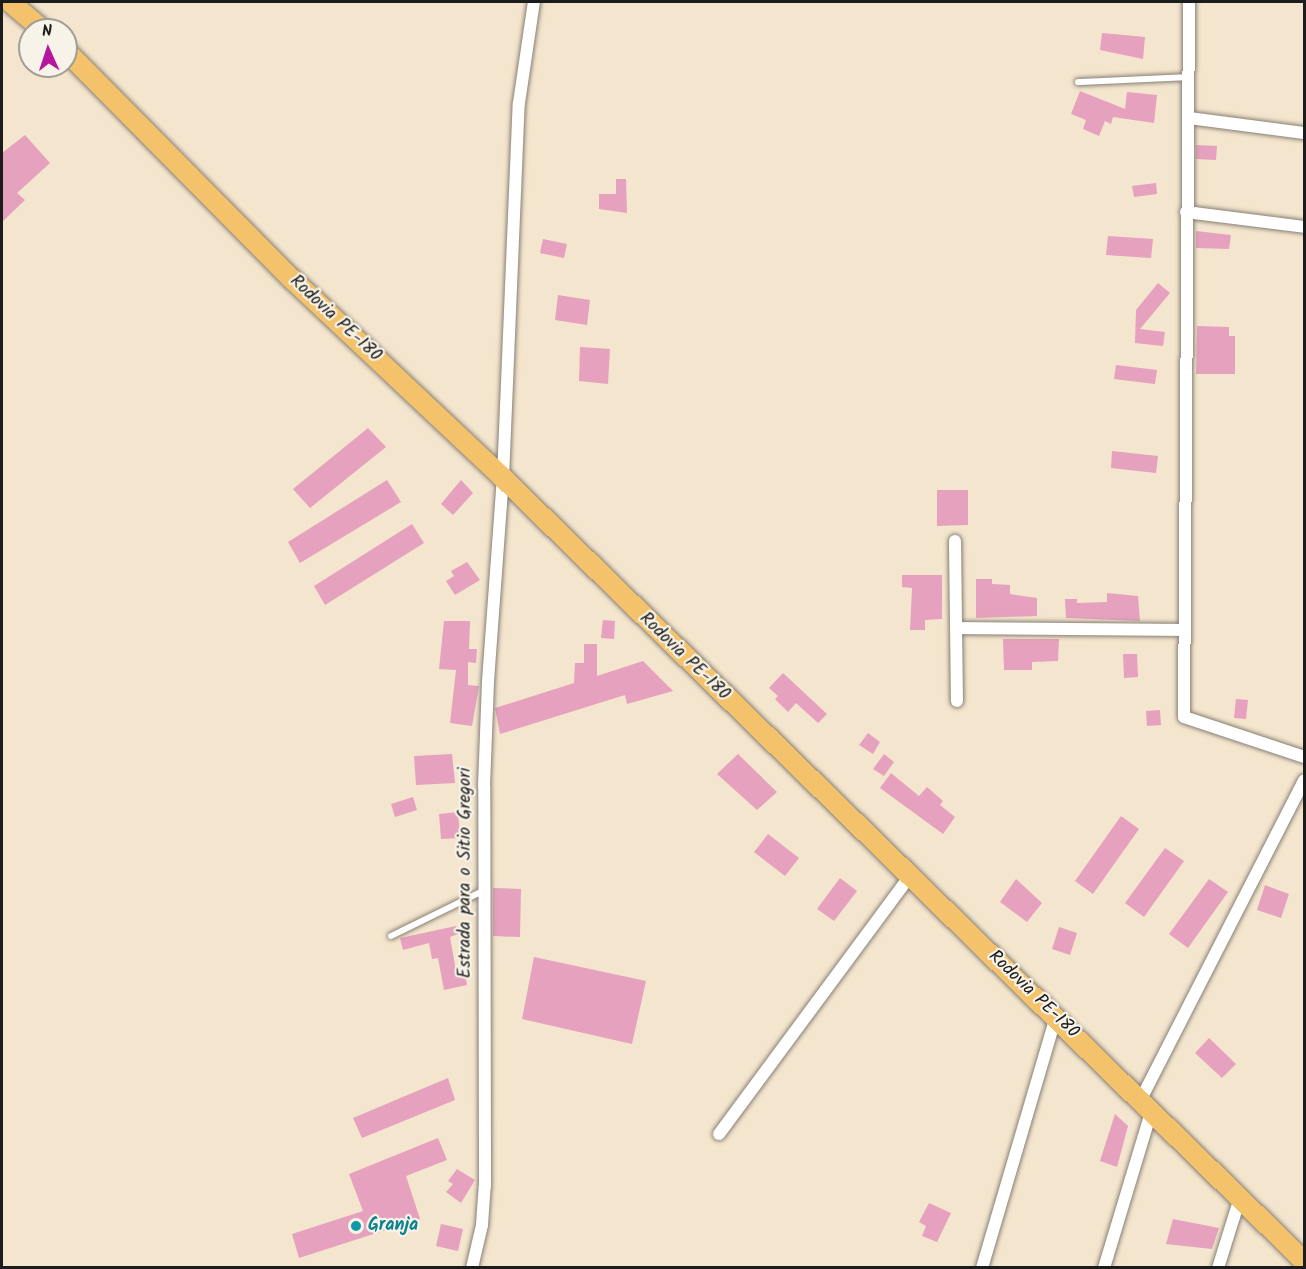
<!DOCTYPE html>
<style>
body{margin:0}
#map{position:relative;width:1306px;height:1269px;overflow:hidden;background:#f4e5ce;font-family:Kalam,sans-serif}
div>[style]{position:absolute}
.building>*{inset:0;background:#e5a1bd}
.roads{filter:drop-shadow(0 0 2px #888075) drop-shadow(0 0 2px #888075)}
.lane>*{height:6px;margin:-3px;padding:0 3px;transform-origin:3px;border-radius:3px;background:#fff}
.street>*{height:12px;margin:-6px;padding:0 6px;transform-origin:6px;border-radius:6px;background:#fff}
.primary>*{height:20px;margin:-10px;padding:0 10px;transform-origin:10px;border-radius:10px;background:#f3c26a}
.dots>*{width:16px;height:16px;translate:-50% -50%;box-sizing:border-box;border:3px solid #f7f3e8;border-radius:50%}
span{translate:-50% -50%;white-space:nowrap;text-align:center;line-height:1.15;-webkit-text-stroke:4.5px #f7f3e8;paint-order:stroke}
.street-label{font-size:18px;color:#1c1c1c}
.culture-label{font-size:18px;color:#0d838f;font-weight:700}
.left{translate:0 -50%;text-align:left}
.frame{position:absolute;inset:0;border:3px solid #1c1c1c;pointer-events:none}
.north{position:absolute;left:18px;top:18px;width:60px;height:60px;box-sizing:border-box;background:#f7f3e8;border:2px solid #9f9d96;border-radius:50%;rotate:357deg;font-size:16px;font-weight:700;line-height:24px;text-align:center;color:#1c1c1c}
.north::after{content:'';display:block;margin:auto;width:21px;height:27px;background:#b5179e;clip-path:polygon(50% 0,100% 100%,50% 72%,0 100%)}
</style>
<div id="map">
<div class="building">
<div style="clip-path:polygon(1102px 33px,1145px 37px,1143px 59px,1100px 50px)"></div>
<div style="clip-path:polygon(1080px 91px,1125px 109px,1127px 92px,1157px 95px,1154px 123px,1113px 117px,1111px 124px,1105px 121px,1099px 136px,1083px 129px,1086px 120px,1071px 114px)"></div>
<div style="clip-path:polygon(25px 135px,50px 163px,17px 193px,25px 200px,2px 222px,2px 153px)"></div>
<div style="clip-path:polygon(1196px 145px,1217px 146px,1216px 160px,1196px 159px)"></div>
<div style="clip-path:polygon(616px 179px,626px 179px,627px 213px,599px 209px,599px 194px,616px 194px)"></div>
<div style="clip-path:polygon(1156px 183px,1157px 194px,1134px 197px,1132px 186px)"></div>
<div style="clip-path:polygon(1196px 231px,1231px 235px,1229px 249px,1196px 248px)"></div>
<div style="clip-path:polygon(1108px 236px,1153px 239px,1151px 258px,1106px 255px)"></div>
<div style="clip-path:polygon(543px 239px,567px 244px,564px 258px,540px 253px)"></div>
<div style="clip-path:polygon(1158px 283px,1170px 293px,1140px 329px,1165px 332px,1163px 346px,1135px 343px,1136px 310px)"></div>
<div style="clip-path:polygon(558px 295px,590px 300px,587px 325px,555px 320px)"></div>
<div style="clip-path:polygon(1197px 326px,1229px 327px,1229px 336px,1235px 336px,1235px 374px,1196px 374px)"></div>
<div style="clip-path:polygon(580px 347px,610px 349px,608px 384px,579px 381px)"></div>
<div style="clip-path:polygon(1116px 365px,1157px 370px,1155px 384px,1114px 379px)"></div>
<div style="clip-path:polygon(368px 428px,386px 447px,310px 508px,293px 489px)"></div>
<div style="clip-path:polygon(1112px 451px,1158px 456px,1156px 473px,1111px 468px)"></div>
<div style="clip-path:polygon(387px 480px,401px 502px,300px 563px,288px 542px)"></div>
<div style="clip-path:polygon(461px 480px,473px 493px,453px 515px,441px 504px)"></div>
<div style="clip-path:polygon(937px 490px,968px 490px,968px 525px,937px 526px)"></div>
<div style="clip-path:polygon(412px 524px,424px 543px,325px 605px,314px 586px)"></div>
<div style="clip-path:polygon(467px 562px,480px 580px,455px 595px,446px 581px,454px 576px,451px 571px)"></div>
<div style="clip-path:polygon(902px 575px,942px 575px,942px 619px,925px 620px,925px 630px,910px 630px,912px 588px,902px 587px)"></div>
<div style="clip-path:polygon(976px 579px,992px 579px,992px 584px,1010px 585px,1010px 594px,1037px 598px,1037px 616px,976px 618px)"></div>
<div style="clip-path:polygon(1107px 593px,1138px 596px,1140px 621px,1066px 618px,1065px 599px,1077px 599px,1077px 603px,1107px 602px)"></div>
<div style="clip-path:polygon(603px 620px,615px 621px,614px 639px,601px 638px)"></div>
<div style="clip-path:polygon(444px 621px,470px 621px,469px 649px,477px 649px,476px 663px,468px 662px,468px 685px,479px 686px,472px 726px,450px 723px,456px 670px,439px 669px)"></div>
<div style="clip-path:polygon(1003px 639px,1059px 639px,1058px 661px,1032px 662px,1032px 670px,1004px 670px)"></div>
<div style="clip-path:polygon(584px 644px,597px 644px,597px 676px,643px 661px,673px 691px,627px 704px,625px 695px,500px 734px,495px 708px,574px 683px,575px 663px,584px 663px)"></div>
<div style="clip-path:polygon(1123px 654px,1137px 654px,1138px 677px,1124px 678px)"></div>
<div style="clip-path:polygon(783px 673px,827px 714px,818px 723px,796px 703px,788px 712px,775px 699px,778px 696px,769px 688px)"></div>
<div style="clip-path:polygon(1236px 699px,1248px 700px,1246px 719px,1234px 718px)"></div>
<div style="clip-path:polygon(1160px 710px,1161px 725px,1147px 726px,1146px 711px)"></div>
<div style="clip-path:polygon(868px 733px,880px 742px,873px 754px,859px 745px)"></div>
<div style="clip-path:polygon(452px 754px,455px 783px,416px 785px,414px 756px)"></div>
<div style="clip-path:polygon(738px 754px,777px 792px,757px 810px,717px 774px)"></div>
<div style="clip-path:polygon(884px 754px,894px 762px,884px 776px,873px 769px)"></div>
<div style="clip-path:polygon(891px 773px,919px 796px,927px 787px,943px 801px,940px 805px,955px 817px,943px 834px,880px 788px)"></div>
<div style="clip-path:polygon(413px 797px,417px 810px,395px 817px,391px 804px)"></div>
<div style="clip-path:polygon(458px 812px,460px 838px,441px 839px,439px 814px)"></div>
<div style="clip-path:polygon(1121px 816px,1139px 829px,1093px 894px,1075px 881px)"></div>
<div style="clip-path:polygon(768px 834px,799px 858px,785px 876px,754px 852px)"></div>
<div style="clip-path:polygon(1165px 848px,1184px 861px,1144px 917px,1125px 903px)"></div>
<div style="clip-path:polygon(840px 878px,857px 891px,834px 921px,817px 909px)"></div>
<div style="clip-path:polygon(1016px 879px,1042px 903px,1027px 922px,1000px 902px)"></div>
<div style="clip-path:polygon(1209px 879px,1228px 892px,1188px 948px,1169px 934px)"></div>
<div style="clip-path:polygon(1265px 885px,1289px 894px,1281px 918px,1257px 910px)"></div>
<div style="clip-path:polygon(493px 888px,521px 889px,520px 937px,493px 936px)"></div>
<div style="clip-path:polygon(456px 926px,458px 934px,450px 937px,456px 971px,464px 969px,467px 985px,444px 990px,438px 958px,432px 959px,429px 943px,403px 950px,400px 938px)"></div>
<div style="clip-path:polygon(1059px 927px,1077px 933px,1070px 955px,1052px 949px)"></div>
<div style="clip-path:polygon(534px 957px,646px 981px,632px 1044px,522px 1019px)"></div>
<div style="clip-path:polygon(1209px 1038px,1236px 1064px,1222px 1078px,1195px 1053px)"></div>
<div style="clip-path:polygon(448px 1078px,455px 1100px,362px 1138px,353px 1118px)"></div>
<div style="clip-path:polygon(1115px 1114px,1128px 1126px,1117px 1167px,1100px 1161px)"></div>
<div style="clip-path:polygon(438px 1138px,447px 1160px,406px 1176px,420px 1219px,299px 1258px,292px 1234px,363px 1211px,349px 1174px)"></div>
<div style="clip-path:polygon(457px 1169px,475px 1180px,461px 1203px,446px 1192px,453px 1184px,448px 1181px)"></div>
<div style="clip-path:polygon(929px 1203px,951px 1213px,937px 1242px,922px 1236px,926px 1226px,919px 1222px)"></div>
<div style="clip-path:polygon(1173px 1219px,1219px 1228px,1212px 1249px,1166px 1244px)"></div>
<div style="clip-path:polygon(441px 1224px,463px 1229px,458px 1251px,436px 1246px)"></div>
</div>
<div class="roads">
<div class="lane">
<div style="left:1078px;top:82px;width:109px;rotate:-2.6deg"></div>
<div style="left:391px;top:936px;width:102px;rotate:-26.1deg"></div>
</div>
<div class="street">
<div style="left:1189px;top:2px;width:715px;rotate:90.4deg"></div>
<div style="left:1184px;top:717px;width:126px;rotate:18.4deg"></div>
<div style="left:1189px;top:118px;width:116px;rotate:7.4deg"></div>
<div style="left:1186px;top:212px;width:119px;rotate:7.2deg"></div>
<div style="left:955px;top:541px;width:160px;rotate:89.3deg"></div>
<div style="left:957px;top:628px;width:226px;rotate:0.5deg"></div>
<div style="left:1140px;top:1101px;width:360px;rotate:-62.9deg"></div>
<div style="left:719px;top:1134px;width:321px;rotate:-53.5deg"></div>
<div style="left:472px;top:1268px;width:44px;rotate:-76.9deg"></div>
<div style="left:482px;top:1225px;width:39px;rotate:-86deg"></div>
<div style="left:485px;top:1186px;width:400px;rotate:-90.1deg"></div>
<div style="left:484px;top:786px;width:105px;rotate:-87.8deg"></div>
<div style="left:488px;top:681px;width:204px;rotate:-85.8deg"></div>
<div style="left:503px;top:478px;width:375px;rotate:-87.6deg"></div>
<div style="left:519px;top:103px;width:102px;rotate:-81.6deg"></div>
<div style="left:982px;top:1268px;width:262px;rotate:-73.6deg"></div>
<div style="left:1104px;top:1268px;width:163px;rotate:-73.2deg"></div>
<div style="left:1218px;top:1268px;width:73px;rotate:-72.6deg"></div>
</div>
<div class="primary">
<div style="left:10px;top:2px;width:43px;rotate:40.3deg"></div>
<div style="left:66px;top:51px;width:322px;rotate:45.3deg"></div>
<div style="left:293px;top:280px;width:289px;rotate:43.3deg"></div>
<div style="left:503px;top:478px;width:1120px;rotate:44.35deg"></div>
</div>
</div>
<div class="dots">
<div style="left:356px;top:1226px;background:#0f9aa8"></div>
</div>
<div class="street-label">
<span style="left:335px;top:319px;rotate:43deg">Rodovia PE-180</span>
<span style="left:684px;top:657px;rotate:44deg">Rodovia PE-180</span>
<span style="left:466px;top:873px;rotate:-90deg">Estrada para o Sitio Gregori</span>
<span style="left:1033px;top:995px;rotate:44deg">Rodovia PE-180</span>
</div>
<div class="culture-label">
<span class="left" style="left:368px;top:1226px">Granja</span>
</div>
<div class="frame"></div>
<div class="north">N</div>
</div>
